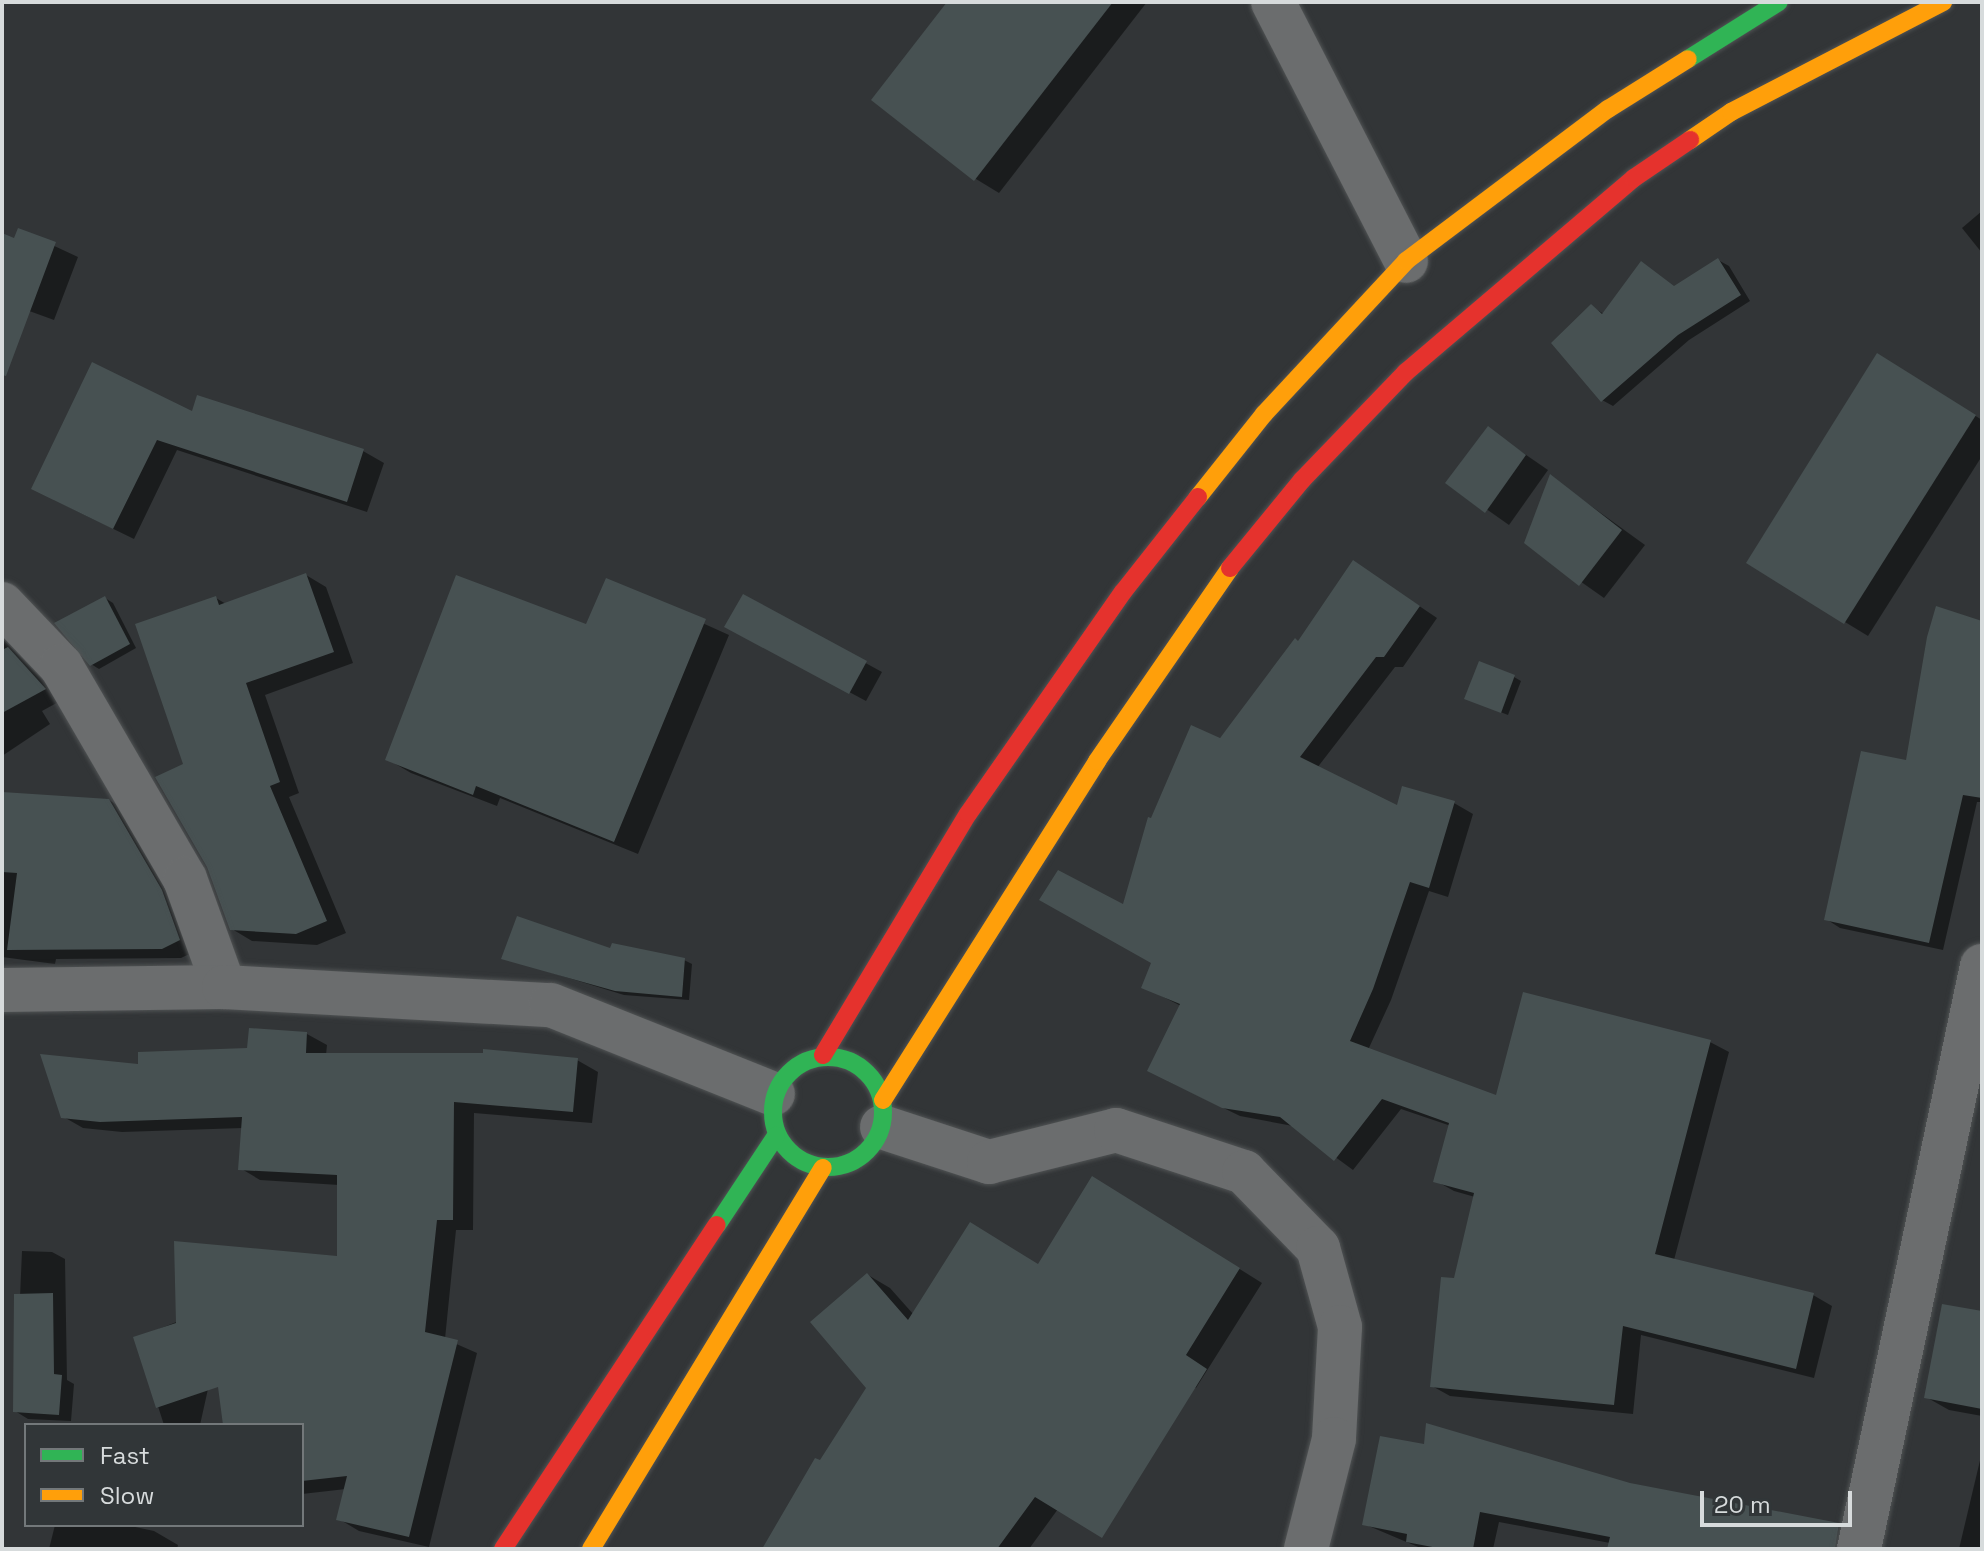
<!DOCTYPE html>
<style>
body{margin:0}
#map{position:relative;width:1984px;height:1551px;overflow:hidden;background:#323537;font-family:"Space Grotesk",sans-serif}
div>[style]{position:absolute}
.shadow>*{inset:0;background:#0007}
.building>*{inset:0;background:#475152}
.roads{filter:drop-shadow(0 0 2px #505354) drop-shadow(0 0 2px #505354)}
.street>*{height:44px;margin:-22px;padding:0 22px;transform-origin:22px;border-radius:22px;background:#6b6d6e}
.fast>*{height:18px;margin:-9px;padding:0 9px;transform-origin:9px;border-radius:9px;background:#30b455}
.fast>.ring{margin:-9px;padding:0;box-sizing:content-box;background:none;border:18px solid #30b455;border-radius:50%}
.slow>*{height:18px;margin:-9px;padding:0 9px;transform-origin:9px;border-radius:9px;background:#ff9f0a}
.jam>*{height:18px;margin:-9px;padding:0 9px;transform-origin:9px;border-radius:9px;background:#e5322d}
span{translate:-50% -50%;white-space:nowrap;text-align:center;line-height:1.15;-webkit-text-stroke:8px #313638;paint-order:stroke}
.frame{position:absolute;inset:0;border:4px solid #d7dbdc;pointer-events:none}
.legend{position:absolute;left:24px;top:1423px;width:280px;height:104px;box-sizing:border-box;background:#313638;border:2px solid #73787a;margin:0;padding:10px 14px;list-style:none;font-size:24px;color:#d7dbdc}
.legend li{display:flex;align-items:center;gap:16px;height:40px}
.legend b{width:40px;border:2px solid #73787a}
.scale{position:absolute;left:1700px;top:1491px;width:152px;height:36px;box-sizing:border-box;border:4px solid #d7dbdc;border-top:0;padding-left:10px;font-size:24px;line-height:28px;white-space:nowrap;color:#d7dbdc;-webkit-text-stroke:6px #313638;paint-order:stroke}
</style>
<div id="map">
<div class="shadow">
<div style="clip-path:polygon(949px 2px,1147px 2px,999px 193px,976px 179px,873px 100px)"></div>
<div style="clip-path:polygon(1982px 211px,1982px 253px,1962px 228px)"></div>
<div style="clip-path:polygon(20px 230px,78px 257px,54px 320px,10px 304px,2px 323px,2px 235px,16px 241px)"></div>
<div style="clip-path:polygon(1718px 260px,1729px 266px,1750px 301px,1689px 340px,1613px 406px,1602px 400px,1592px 307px,1604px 314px,1675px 287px)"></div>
<div style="clip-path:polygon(1901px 369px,1982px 420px,1982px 456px,1868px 636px,1845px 622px)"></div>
<div style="clip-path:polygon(198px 397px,363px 451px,384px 463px,367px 512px,177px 450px,134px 539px,54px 500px,193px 414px)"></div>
<div style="clip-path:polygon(1488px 429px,1548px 470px,1509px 525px,1448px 482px)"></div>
<div style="clip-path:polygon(1551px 477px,1645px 545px,1604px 598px,1526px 543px)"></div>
<div style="clip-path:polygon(1354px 562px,1437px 618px,1403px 667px,1395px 667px,1317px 768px,1398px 808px,1454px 803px,1473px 814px,1448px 897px,1429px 891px,1391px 1000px,1368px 1050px,1497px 1098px,1710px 1042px,1729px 1052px,1674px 1260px,1813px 1295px,1832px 1306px,1814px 1378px,1641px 1335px,1633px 1414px,1450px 1396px,1432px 1386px,1475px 1197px,1454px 1191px,1436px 1181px,1451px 1126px,1401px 1109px,1353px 1170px,1293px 1126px,1240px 1116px,1168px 1081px,1181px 1006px,1144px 987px,1154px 962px,1124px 907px,1152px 820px,1299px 643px)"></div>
<div style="clip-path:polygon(306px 575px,326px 587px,353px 663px,265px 695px,299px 793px,289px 797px,346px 933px,317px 945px,252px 941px,232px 929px,186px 765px,216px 598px,226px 604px)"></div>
<div style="clip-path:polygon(607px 580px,729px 635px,638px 854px,500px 798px,497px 806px,411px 773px,387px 759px,587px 627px)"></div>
<div style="clip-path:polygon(743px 596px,882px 672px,866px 701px,743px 635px)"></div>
<div style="clip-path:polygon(105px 598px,113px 603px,136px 648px,99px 669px,91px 664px)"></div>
<div style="clip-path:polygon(1982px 623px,1982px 802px,1977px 802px,1943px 950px,1840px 928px,1826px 919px)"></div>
<div style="clip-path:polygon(2px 638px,62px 700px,42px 711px,50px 724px,2px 756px)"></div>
<div style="clip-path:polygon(1514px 677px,1521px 681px,1508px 715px,1467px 699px)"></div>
<div style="clip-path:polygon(2px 794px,109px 800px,127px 811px,198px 950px,181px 958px,56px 959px,55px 964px,2px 957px)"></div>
<div style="clip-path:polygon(612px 951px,684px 960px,692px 964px,689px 1000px,624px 995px,504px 958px)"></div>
<div style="clip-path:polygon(307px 1034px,327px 1045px,326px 1055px,577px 1060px,598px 1072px,592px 1123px,474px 1113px,473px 1230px,456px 1230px,445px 1339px,477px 1353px,429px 1547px,359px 1531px,339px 1519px,346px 1489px,302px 1494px,302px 1425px,225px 1425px,216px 1353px,200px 1425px,164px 1425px,136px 1338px,338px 1258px,339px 1185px,260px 1180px,240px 1168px,243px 1128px,122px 1132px,83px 1128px,62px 1116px,140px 1066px,249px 1050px)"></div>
<div style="clip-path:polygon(1115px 1191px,1262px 1283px,1196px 1388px,1161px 1367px,1029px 1549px,764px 1549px,868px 1387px,868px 1275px,890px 1288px,914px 1315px,1039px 1266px)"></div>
<div style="clip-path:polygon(22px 1251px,52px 1252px,65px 1259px,67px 1380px,74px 1384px,71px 1421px,28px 1419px,15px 1411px)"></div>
<div style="clip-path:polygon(1982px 1313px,1982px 1416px,1949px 1410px,1926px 1397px)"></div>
<div style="clip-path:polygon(1382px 1438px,1813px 1549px,1609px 1549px,1610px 1543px,1499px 1522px,1493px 1549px,1423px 1549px,1364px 1524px)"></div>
<div style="clip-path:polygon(1982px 1452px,1982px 1549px,1959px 1549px)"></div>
<div style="clip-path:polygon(55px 1525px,126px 1525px,154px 1531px,178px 1545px,177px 1549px,49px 1549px)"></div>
</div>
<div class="building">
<div style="clip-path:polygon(947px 2px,1113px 2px,974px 181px,871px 100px)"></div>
<div style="clip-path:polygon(18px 228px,56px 242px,6px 376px,2px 375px,2px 233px,14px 238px)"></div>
<div style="clip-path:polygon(1718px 258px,1741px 295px,1678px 335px,1601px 402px,1551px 343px,1591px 304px,1602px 314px,1641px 261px,1674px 286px)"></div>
<div style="clip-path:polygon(1877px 353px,1976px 415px,1844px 624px,1746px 563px)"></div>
<div style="clip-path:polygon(92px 362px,192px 411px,197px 395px,364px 449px,347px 502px,157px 440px,113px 529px,31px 489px)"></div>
<div style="clip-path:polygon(1488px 426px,1526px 455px,1485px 513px,1445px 483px)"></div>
<div style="clip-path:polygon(1550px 474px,1622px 530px,1579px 586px,1524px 543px)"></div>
<div style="clip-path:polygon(1353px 560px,1420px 606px,1384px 657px,1376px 657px,1300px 757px,1397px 805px,1402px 786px,1455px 801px,1429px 888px,1410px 882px,1373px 989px,1350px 1041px,1496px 1095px,1523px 992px,1711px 1040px,1655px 1254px,1814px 1293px,1796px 1369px,1623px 1326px,1614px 1405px,1430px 1387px,1441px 1277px,1454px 1278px,1474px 1193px,1433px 1182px,1449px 1123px,1382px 1099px,1334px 1161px,1280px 1117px,1222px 1108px,1147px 1071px,1180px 1004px,1141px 988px,1151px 963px,1039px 900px,1058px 870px,1123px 904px,1148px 817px,1151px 818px,1191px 725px,1220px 738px,1295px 638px,1298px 641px)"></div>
<div style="clip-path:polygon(306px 573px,334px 652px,246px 683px,280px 782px,270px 786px,327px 921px,296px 934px,230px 930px,207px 867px,155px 777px,183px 764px,135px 624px,216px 596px,219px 605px)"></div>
<div style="clip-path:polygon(456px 575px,586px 624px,606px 578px,706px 619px,614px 842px,476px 786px,473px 795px,385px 760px)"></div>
<div style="clip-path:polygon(743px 594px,867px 661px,849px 694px,724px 627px)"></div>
<div style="clip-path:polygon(105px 596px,130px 644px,90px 666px,54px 623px)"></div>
<div style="clip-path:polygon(1936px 606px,1982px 621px,1982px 798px,1963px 795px,1929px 943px,1824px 920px,1861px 751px,1906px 760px,1927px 637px)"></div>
<div style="clip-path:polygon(8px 647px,46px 689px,2px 713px,2px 650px)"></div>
<div style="clip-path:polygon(1479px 661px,1515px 675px,1501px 713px,1464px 699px)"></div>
<div style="clip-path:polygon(2px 792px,109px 799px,162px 890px,180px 940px,162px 949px,7px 950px,17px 873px,2px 872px)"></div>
<div style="clip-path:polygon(517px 916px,610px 948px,612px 943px,685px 958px,682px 997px,615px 991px,501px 959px)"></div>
<div style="clip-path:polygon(249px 1028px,307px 1032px,306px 1053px,483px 1053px,483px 1049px,578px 1058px,573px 1112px,454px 1102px,453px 1220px,437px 1220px,425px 1332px,458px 1340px,409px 1537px,336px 1520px,347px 1476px,302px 1481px,302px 1425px,223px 1425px,218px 1387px,156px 1408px,133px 1337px,176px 1323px,174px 1241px,337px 1256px,337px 1175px,238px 1170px,242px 1117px,100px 1122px,61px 1118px,40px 1054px,138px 1064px,138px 1052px,247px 1048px)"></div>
<div style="clip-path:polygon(1092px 1176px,1240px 1268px,1186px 1355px,1207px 1369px,1102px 1538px,1035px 1497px,997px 1549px,762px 1549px,815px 1458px,820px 1460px,866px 1388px,810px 1322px,867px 1273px,908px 1320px,970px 1222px,1038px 1264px)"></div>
<div style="clip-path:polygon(53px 1293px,54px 1374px,62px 1375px,59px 1415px,13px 1412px,14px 1294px)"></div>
<div style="clip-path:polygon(1942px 1304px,1982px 1311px,1982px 1409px,1924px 1398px)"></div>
<div style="clip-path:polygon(1426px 1423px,1630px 1483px,1839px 1523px,1835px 1549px,1607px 1549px,1610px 1537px,1480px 1512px,1473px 1549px,1443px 1549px,1406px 1542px,1407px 1534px,1362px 1525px,1380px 1436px,1424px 1444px)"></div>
</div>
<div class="roads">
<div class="street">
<div style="left:1273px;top:2px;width:291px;rotate:62.8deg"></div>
<div style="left:2px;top:604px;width:86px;rotate:46.4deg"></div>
<div style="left:61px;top:666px;width:246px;rotate:59.8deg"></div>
<div style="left:185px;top:879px;width:115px;rotate:70.1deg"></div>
<div style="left:2px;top:990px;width:222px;rotate:-0.8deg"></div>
<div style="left:224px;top:987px;width:327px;rotate:3.2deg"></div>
<div style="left:551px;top:1005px;width:239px;rotate:21.8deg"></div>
<div style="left:882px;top:1127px;width:113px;rotate:18.1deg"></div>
<div style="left:989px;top:1162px;width:131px;rotate:-14.1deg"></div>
<div style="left:1116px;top:1130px;width:135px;rotate:18.2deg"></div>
<div style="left:1244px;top:1172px;width:106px;rotate:45.8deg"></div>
<div style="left:1318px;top:1248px;width:82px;rotate:74.4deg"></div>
<div style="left:1340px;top:1327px;width:112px;rotate:93.1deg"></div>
<div style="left:1334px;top:1439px;width:114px;rotate:104.3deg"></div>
<div style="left:1859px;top:1549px;width:596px;rotate:-78.09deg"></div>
</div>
<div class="fast">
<div style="left:1688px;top:59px;width:107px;rotate:-32.1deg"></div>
<div class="ring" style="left:773px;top:1057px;width:92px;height:92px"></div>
<div style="left:717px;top:1225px;width:107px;rotate:-56.5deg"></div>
</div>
<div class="slow">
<div style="left:1690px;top:140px;width:50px;rotate:-34.3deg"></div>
<div style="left:1731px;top:112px;width:239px;rotate:-27.4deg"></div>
<div style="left:1198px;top:497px;width:106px;rotate:-51.5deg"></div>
<div style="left:1264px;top:414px;width:209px;rotate:-47.1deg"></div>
<div style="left:1406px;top:261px;width:253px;rotate:-37deg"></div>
<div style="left:1608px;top:109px;width:94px;rotate:-32deg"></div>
<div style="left:883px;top:1100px;width:401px;rotate:-57.7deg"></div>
<div style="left:1097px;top:761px;width:234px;rotate:-55.4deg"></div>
<div style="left:591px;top:1549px;width:446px;rotate:-58.7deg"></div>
</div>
<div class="jam">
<div style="left:1230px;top:568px;width:114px;rotate:-50.7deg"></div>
<div style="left:1302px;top:480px;width:150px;rotate:-46.1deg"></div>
<div style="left:1406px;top:372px;width:299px;rotate:-40.4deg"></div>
<div style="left:1634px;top:178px;width:68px;rotate:-34.2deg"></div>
<div style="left:823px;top:1055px;width:281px;rotate:-59deg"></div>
<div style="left:968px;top:814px;width:271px;rotate:-55.1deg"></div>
<div style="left:1123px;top:592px;width:121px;rotate:-51.7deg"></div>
<div style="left:503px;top:1549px;width:388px;rotate:-56.6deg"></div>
</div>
</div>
<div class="frame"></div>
<ul class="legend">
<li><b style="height:10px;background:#30b455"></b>Fast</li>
<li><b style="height:10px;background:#ff9f0a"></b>Slow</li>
</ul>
<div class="scale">20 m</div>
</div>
